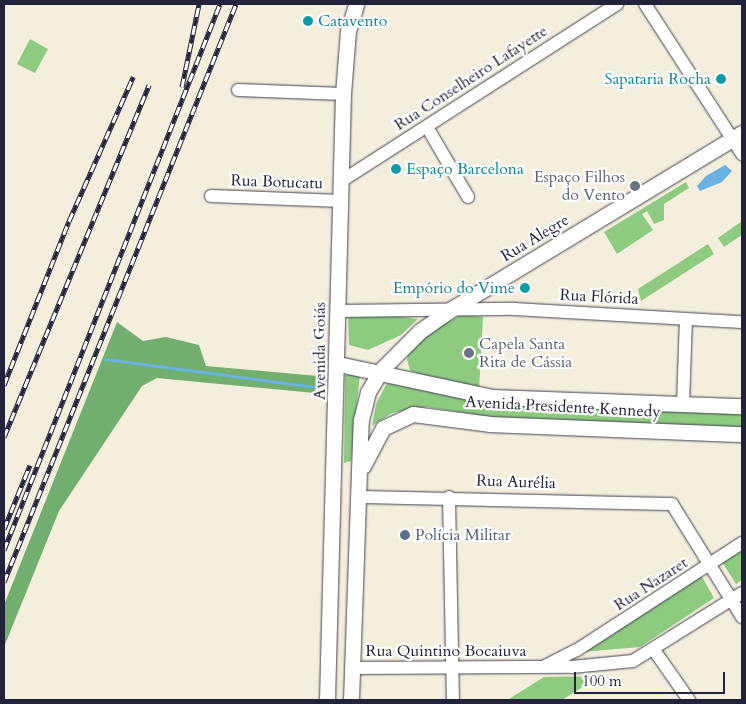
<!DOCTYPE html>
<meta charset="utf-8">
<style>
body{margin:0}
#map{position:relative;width:746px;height:704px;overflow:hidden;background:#f4efdd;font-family:Cardo,serif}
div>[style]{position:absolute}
.green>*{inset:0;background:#8ecb81}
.forest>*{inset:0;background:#72af6f}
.water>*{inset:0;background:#6ab2e1}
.stream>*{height:3px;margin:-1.5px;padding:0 1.5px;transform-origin:1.5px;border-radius:1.5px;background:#6ab2e1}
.roads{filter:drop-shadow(0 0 1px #424153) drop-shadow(0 0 1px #424153)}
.minor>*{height:12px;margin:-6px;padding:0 6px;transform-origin:6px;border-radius:6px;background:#fff}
.major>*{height:15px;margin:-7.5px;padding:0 7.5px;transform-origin:7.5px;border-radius:7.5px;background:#fff}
.rail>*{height:5px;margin-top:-2.5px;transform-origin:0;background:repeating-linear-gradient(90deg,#fff 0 9px,#22223b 0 18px);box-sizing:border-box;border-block:1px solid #22223b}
.dots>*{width:14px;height:14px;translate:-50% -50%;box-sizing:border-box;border:2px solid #fff;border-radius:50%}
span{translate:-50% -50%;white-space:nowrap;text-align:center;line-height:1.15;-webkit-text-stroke:4.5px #fff;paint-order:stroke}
.culture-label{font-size:16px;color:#0d838f}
.left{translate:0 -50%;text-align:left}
.right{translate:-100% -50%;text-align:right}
.street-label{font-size:16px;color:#22223b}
.worship-label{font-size:16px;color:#5b616d}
.service-label{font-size:16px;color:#4e5e75}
.frame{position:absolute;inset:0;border:5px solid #22223b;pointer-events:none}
.scale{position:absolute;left:574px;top:672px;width:151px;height:22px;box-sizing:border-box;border:2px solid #22223b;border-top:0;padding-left:6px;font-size:15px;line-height:18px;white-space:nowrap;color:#22223b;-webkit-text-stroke:4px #fff;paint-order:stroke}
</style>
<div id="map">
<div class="green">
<div style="clip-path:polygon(30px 39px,48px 49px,35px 73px,17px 64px)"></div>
<div style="clip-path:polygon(686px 182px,689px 188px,664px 204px,664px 220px,654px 224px,647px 211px,642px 214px,653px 230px,617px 254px,604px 232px)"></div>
<div style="clip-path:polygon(742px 221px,742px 235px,724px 247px,718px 238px)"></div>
<div style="clip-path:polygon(708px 244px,714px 254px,641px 301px,638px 289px)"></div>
<div style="clip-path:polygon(374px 313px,418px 319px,401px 335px,368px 350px,349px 345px,348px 315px)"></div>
<div style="clip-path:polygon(461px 315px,483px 317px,479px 391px,432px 381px,410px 370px,407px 360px,410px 349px,423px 336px)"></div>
<div style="clip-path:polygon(352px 372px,360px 374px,351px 461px,344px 463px,345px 376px)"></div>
<div style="clip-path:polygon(387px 383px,489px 402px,742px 410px,742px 427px,492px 417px,427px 407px,392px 413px,372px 426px,376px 404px)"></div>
<div style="clip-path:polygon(742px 549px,742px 580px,736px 584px,722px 562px)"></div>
<div style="clip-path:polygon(701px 575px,714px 598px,640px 647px,582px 652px)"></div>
<div style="clip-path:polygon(600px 676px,562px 700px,507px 700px,544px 677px)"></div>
</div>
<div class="forest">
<div style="clip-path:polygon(117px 322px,143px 341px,166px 337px,199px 345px,206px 366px,318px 376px,315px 393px,157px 378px,142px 386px,59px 511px,4px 647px,4px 605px)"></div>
</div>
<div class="water">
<div style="clip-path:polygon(725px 165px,732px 171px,722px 182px,700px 191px,697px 186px,706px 176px)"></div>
</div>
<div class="stream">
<div style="left:105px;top:359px;width:212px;rotate:7.6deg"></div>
</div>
<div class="roads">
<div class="minor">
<div style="left:645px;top:4px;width:179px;rotate:57.1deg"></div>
<div style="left:238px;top:90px;width:105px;rotate:2.2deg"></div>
<div style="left:427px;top:127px;width:81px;rotate:59.6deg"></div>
<div style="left:343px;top:180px;width:326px;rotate:-32.7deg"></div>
<div style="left:211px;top:196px;width:131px;rotate:2.2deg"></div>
<div style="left:338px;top:311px;width:176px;rotate:-0.7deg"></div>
<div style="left:514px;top:309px;width:228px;rotate:3.3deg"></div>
<div style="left:683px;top:404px;width:85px;rotate:-88deg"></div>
<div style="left:358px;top:497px;width:314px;rotate:1.3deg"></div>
<div style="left:672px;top:504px;width:133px;rotate:58.2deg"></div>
<div style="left:449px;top:497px;width:203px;rotate:88.9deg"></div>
<div style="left:654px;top:650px;width:61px;rotate:55deg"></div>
<div style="left:545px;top:666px;width:36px;rotate:-27deg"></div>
<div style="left:577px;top:650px;width:197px;rotate:-33deg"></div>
<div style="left:352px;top:668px;width:220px;rotate:-0.3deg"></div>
<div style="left:572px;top:667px;width:61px;rotate:-5.6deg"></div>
<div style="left:633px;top:661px;width:128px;rotate:-32deg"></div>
</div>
<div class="major">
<div style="left:338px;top:364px;width:157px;rotate:12.1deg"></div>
<div style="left:492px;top:397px;width:250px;rotate:2.1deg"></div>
<div style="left:363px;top:466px;width:43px;rotate:-62.2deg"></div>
<div style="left:383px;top:428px;width:33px;rotate:-25deg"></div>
<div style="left:413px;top:414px;width:78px;rotate:7.4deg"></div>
<div style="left:490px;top:424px;width:252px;rotate:2.3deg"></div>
<div style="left:327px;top:700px;width:606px;rotate:-88.49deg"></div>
<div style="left:343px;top:94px;width:63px;rotate:-85.5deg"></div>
<div style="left:348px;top:31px;width:28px;rotate:-73deg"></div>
<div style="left:351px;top:700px;width:280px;rotate:-88deg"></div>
<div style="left:361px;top:420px;width:29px;rotate:-76deg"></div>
<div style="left:368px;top:392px;width:26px;rotate:-59deg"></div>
<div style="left:381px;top:370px;width:55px;rotate:-45deg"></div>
<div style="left:420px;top:331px;width:40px;rotate:-34.9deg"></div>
<div style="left:453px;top:308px;width:338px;rotate:-31.2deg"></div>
</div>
</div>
<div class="rail">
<div style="left:182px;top:87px;width:85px;rotate:-78.4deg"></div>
<div style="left:4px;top:385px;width:176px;rotate:-68.4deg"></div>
<div style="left:69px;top:221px;width:158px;rotate:-66deg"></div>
<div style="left:4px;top:437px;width:381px;rotate:-67.6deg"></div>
<div style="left:4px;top:529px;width:69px;rotate:-67.9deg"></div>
<div style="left:4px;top:550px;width:587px;rotate:-68.42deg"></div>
<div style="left:4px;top:582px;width:623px;rotate:-68.13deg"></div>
</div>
<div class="dots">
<div style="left:308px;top:21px;background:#0f9aa8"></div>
<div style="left:721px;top:79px;background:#0f9aa8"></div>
<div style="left:396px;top:169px;background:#0f9aa8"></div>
<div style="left:635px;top:186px;background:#6b7280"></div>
<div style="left:525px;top:288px;background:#0f9aa8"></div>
<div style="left:469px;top:353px;background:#6b7280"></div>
<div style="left:405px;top:535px;background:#5c6f8a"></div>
</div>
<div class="culture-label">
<span class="left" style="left:318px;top:21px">Catavento</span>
<span class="right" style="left:711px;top:79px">Sapataria Rocha</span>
<span class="left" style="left:406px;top:169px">Espaço Barcelona</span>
<span class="right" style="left:515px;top:288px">Empório do Vime</span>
</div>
<div class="street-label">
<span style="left:471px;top:78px;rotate:-33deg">Rua Conselheiro Lafayette</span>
<span style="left:277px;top:182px;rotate:2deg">Rua Botucatu</span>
<span style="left:535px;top:238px;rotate:-31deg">Rua Alegre</span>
<span style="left:599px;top:297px;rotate:3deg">Rua Flórida</span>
<span style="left:320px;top:351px;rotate:-90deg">Avenida Goiás</span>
<span style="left:563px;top:407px;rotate:3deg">Avenida Presidente Kennedy</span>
<span style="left:516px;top:482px;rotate:2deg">Rua Aurélia</span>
<span style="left:651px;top:584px;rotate:-33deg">Rua Nazaret</span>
<span style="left:446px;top:651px">Rua Quintino Bocaiuva</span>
</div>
<div class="worship-label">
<span class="right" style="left:625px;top:186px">Espaço Filhos<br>do Vento</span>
<span class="left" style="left:479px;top:353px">Capela Santa<br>Rita de Cássia</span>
</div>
<div class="service-label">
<span class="left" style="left:415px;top:535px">Polícia Militar</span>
</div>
<div class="frame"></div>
<div class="scale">100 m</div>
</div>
